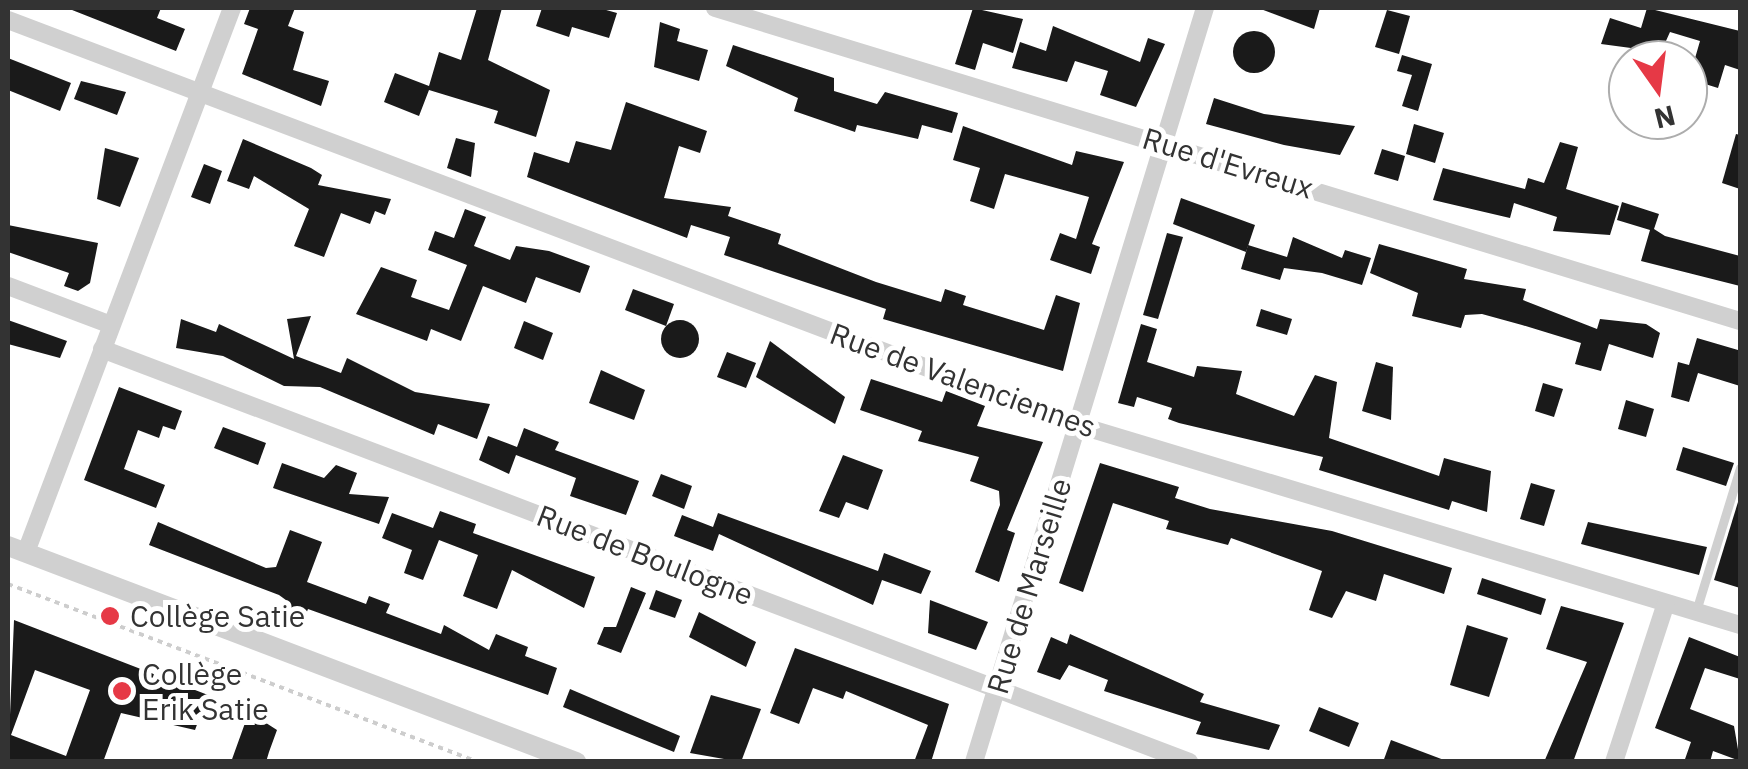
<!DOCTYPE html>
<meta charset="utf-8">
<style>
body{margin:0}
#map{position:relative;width:1748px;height:769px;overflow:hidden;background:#fff;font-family:"IBM Plex Sans",sans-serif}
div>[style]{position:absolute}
.building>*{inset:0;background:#1a1a1a}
.round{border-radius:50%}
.path>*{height:4px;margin-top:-2px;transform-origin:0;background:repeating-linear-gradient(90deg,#cdcdcd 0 5px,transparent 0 10px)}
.service>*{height:9px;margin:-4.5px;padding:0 4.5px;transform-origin:4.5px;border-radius:4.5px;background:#d0d0d0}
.minor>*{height:18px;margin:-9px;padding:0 9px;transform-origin:9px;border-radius:9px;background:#d0d0d0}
.tertiary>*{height:20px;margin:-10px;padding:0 10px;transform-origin:10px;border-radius:10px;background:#d0d0d0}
.dots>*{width:28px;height:28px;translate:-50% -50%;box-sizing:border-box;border:5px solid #fff;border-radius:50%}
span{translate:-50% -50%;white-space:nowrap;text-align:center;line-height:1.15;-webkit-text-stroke:10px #fff;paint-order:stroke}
.street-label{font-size:30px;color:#333}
.poi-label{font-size:30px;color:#333}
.left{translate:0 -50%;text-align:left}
.frame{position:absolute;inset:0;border:10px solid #333;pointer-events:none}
.north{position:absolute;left:1608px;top:40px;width:100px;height:100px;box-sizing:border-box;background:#fff;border:2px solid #adadad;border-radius:50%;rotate:166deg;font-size:28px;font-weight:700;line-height:40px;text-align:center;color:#333}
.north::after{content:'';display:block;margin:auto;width:35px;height:45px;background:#e63946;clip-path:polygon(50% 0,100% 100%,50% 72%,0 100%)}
</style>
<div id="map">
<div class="building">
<div style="clip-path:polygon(67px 8px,161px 8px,157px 18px,185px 29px,176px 51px)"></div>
<div style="clip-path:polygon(250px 8px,295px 8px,288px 26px,304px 32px,293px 70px,329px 81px,321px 106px,242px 74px,258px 29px,244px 24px)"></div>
<div style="clip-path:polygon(477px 8px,502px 8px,488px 60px,550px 90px,536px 137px,494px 123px,498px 111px,429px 90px,419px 116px,384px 102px,395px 73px,429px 86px,439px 52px,461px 60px)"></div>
<div style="clip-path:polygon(542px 8px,599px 8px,617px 13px,609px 38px,572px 27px,569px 37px,536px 26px)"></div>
<div style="clip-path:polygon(973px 8px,1023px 19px,1013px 53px,983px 43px,975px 70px,955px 64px)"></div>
<div style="clip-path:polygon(1258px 8px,1320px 8px,1314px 29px)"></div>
<div style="clip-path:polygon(1647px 8px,1740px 31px,1740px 70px,1725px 65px,1718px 88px,1689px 79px,1700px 41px,1670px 32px,1661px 52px,1601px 44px,1610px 18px,1641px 28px)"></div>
<div style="clip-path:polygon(1387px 10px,1410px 16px,1399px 54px,1375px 47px)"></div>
<div style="clip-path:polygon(660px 22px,680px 29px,677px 41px,708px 50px,699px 81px,654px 67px)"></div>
<div style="clip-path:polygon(1053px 26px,1140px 62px,1148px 38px,1165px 44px,1136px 107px,1100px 95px,1108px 71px,1075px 61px,1067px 82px,1012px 68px,1020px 42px,1046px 51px)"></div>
<div class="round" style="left:1233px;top:31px;width:42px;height:42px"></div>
<div style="clip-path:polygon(733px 45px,834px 78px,834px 91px,877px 104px,885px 92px,958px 113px,952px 133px,922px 125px,918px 139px,857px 125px,855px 132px,794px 111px,798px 98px,726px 66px)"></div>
<div style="clip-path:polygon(1402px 55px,1432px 64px,1418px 111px,1402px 106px,1412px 75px,1397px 71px)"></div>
<div style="clip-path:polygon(8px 58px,71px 83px,60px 111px,8px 90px)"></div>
<div style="clip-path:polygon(81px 81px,126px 92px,117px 115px,74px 99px)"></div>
<div style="clip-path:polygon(1214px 98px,1264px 114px,1355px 126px,1340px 155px,1284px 145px,1206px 124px)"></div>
<div style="clip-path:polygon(626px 102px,707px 131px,700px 153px,679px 146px,664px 198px,731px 207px,728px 216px,781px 234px,778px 244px,876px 282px,941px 302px,945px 289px,966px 296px,963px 305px,1044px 330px,1056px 295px,1080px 303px,1063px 371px,883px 319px,886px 309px,724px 255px,730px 237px,691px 225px,687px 238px,527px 177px,534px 152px,569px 163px,576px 141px,611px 150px)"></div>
<div style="clip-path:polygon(1414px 124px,1444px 133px,1435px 163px,1406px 154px)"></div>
<div style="clip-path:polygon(963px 126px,1072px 165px,1076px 151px,1124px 162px,1092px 244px,1100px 247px,1091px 274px,1050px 260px,1060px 233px,1076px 239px,1089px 197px,1005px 174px,994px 209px,970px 201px,980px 168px,953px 160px)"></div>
<div style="clip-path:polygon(1736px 134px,1740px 135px,1740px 189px,1722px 183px)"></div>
<div style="clip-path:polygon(456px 138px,475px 143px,471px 177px,447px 168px)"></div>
<div style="clip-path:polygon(243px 139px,311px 168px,322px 175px,318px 185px,391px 199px,385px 215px,375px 211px,370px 224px,341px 213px,324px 257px,294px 246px,309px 209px,254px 176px,249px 189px,227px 181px)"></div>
<div style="clip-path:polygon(1560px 142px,1578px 147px,1566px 189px,1619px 206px,1610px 235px,1553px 231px,1557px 217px,1514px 203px,1510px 218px,1433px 200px,1443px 168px,1525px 189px,1528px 178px,1544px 183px)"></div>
<div style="clip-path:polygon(105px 148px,139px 158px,120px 207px,97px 199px)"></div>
<div style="clip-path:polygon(1382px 149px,1405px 156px,1398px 181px,1374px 174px)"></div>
<div style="clip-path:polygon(204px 164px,222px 171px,210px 204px,191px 197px)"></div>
<div style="clip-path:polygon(1181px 198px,1255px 225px,1246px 252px,1173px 224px)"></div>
<div style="clip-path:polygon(1622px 202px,1659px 214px,1654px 229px,1665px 236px,1740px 256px,1740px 286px,1641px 261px,1650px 230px,1617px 220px)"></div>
<div style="clip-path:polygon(465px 209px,486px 217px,474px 246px,510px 260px,516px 246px,549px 251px,590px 266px,580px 293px,536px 277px,526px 303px,483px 286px,461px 341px,431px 329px,427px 341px,356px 314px,381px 267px,417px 280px,411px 297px,449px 310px,467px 265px,428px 250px,435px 231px,454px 238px)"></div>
<div style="clip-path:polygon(8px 225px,98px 243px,90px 283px,78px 291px,64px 286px,69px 273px,8px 252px)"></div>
<div style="clip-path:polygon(1167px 233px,1183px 237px,1158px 319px,1143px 315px)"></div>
<div style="clip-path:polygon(1293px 237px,1342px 258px,1345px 250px,1371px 258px,1362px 285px,1322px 273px,1284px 268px,1280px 280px,1241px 269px,1248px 245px,1287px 257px)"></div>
<div style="clip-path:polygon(1379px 244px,1467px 269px,1464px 279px,1526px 289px,1523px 300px,1597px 329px,1600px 319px,1646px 324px,1660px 333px,1653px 358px,1609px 344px,1601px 371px,1575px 364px,1581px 343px,1522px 325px,1482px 314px,1465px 315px,1461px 328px,1412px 316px,1418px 293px,1370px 273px)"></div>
<div style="clip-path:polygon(633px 289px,674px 304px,666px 326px,625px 310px)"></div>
<div style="clip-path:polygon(1261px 309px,1292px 319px,1287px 335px,1256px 326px)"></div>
<div style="clip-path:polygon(311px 316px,296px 356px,341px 373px,347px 358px,415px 392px,490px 404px,477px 439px,438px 424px,434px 435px,320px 387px,284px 386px,223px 356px,176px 348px,181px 319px,216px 332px,219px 324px,294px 359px,287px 319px)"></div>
<div class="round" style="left:661px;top:320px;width:38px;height:38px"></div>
<div style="clip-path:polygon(8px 320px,67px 341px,60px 358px,8px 344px)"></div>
<div style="clip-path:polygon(524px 321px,553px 333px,543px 360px,514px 348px)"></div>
<div style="clip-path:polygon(1141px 324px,1157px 329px,1147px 362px,1194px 377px,1197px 366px,1242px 371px,1236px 394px,1294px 416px,1315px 375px,1337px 382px,1329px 438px,1439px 476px,1444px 458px,1491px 471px,1487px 512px,1452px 501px,1449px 510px,1319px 470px,1323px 457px,1179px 423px,1168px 419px,1172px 408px,1137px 397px,1134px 407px,1118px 403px)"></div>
<div style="clip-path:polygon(1697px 338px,1738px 350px,1740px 386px,1698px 373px,1689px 402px,1671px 397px,1678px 362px,1689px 365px)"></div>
<div style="clip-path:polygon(770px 341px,845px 397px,835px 424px,756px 377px)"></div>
<div style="clip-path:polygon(727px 352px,756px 363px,746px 388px,717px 377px)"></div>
<div style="clip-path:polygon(1376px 362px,1393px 367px,1391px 420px,1362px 411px)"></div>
<div style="clip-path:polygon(601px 370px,645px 390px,634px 420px,589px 403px)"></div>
<div style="clip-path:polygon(871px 379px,942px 402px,946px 391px,985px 406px,977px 426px,1043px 442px,1007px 530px,1015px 533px,999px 582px,975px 572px,1000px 505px,999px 491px,970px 481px,979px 457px,918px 441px,922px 431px,860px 410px)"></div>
<div style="clip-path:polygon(1543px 383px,1563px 389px,1554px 417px,1535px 411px)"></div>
<div style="clip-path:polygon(119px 387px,182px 411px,175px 430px,163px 426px,159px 438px,138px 430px,124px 469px,165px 485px,156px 508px,84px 480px)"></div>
<div style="clip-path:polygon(1626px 400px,1654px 409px,1646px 437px,1618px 429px)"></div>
<div style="clip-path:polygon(223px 427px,266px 443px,258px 465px,214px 448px)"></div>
<div style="clip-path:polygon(524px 428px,559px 442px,555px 450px,639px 481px,626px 515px,570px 496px,576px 478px,516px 455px,509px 474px,479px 460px,488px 436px,517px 447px)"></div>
<div style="clip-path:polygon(1683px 447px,1734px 463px,1726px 486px,1676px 470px)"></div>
<div style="clip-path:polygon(843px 455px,883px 470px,868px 510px,846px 502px,839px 518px,819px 511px)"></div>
<div style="clip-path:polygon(282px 463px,324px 478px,336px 465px,357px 473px,349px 494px,389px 497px,379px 524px,273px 488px)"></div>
<div style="clip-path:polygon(1100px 463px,1179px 487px,1175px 498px,1210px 509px,1332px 531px,1452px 568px,1444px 594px,1384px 574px,1376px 601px,1346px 591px,1332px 618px,1309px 610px,1322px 571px,1231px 538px,1228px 545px,1166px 529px,1169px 521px,1113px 503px,1083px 592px,1059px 583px)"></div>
<div style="clip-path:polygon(661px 474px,692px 486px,684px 509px,652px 496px)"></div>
<div style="clip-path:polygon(1531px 483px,1555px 490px,1544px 526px,1520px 519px)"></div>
<div style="clip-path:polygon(1738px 502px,1740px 502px,1740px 588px,1714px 580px)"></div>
<div style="clip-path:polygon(440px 511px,476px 524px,473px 533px,595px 577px,584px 608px,512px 570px,497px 609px,463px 596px,478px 555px,439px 540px,423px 580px,404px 573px,412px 550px,382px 538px,392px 513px,433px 528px)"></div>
<div style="clip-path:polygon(718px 513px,878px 571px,884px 553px,931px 571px,921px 594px,882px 580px,873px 605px,719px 534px,713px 551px,674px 536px,682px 515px,713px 527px)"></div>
<div style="clip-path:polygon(158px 522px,266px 568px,276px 567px,290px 530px,322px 542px,307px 582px,366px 604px,369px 596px,390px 604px,386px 613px,441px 634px,444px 625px,489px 650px,496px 634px,528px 647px,525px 656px,557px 668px,548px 695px,308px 609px,301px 627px,283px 621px,290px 603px,279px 595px,149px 545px)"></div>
<div style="clip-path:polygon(1588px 522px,1707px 547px,1699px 575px,1581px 544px)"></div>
<div style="clip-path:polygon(1482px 578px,1546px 599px,1541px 615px,1477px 594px)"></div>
<div style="clip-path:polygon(631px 587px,646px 593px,621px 653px,597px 644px,604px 627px,616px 627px)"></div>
<div style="clip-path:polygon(656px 590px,682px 600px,675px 618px,649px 609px)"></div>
<div style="clip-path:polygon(930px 600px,988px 622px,976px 650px,928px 633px)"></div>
<div style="clip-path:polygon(1561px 606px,1624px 623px,1573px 762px,1544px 762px,1587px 662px,1546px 649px)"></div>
<div style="clip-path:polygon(699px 612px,756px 642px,746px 667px,689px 637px)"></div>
<div style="clip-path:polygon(evenodd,14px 620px,208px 695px,195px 730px,121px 713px,103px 762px,8px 762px,14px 620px,35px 670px,90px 690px,66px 756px,11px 735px,35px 670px)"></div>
<div style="clip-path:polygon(1467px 625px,1508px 638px,1489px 697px,1450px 685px)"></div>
<div style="clip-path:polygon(1070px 634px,1204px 694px,1200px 702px,1280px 725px,1269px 750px,1196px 734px,1201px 722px,1104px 691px,1108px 680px,1069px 665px,1060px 680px,1037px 672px,1051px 637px,1067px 644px)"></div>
<div style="clip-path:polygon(1689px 637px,1740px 657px,1740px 679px,1705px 668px,1690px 709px,1734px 726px,1740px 761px,1713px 751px,1710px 762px,1684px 762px,1691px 742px,1655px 728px)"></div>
<div style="clip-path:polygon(795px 648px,949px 704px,931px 762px,914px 762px,928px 725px,846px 691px,843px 699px,813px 688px,799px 724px,770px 713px)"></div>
<div style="clip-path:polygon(570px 689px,680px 736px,674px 752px,563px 707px)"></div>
<div style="clip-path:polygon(711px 695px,761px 709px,741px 762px,690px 753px)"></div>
<div style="clip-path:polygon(1319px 707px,1359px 723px,1349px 747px,1309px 731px)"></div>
<div style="clip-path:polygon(249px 712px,277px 730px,269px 752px,266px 762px,231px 762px)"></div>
<div style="clip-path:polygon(1391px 740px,1444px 760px,1444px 762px,1383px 762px)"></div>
</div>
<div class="path">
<div style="left:8px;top:584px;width:503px;rotate:20.74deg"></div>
</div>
<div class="service">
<div style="left:1696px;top:611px;width:150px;rotate:-72.9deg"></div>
</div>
<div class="minor">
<div style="left:715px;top:8px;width:1072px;rotate:16.98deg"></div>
<div style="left:8px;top:20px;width:1144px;rotate:20.73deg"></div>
<div style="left:1078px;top:425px;width:692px;rotate:16.81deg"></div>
<div style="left:8px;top:286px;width:110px;rotate:20.7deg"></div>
<div style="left:102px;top:349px;width:1163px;rotate:20.8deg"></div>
<div style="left:26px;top:552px;width:582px;rotate:-69.26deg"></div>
<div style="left:974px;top:762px;width:789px;rotate:-72.97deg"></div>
<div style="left:1614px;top:762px;width:167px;rotate:-71.9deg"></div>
</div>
<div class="tertiary">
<div style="left:8px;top:546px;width:608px;rotate:20.82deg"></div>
</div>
<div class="dots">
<div style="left:110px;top:616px;background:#e63946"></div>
<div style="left:122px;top:691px;background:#e63946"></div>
</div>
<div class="street-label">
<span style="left:1228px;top:163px;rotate:17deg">Rue d'Evreux</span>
<span style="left:963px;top:380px;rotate:20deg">Rue de Valenciennes</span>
<span style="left:645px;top:555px;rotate:21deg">Rue de Boulogne</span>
<span style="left:1029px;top:586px;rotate:-73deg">Rue de Marseille</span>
</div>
<div class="poi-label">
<span class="left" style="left:130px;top:616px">Collège Satie</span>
<span class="left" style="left:142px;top:691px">Collège<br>Erik Satie</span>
</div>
<div class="frame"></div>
<div class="north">N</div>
</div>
